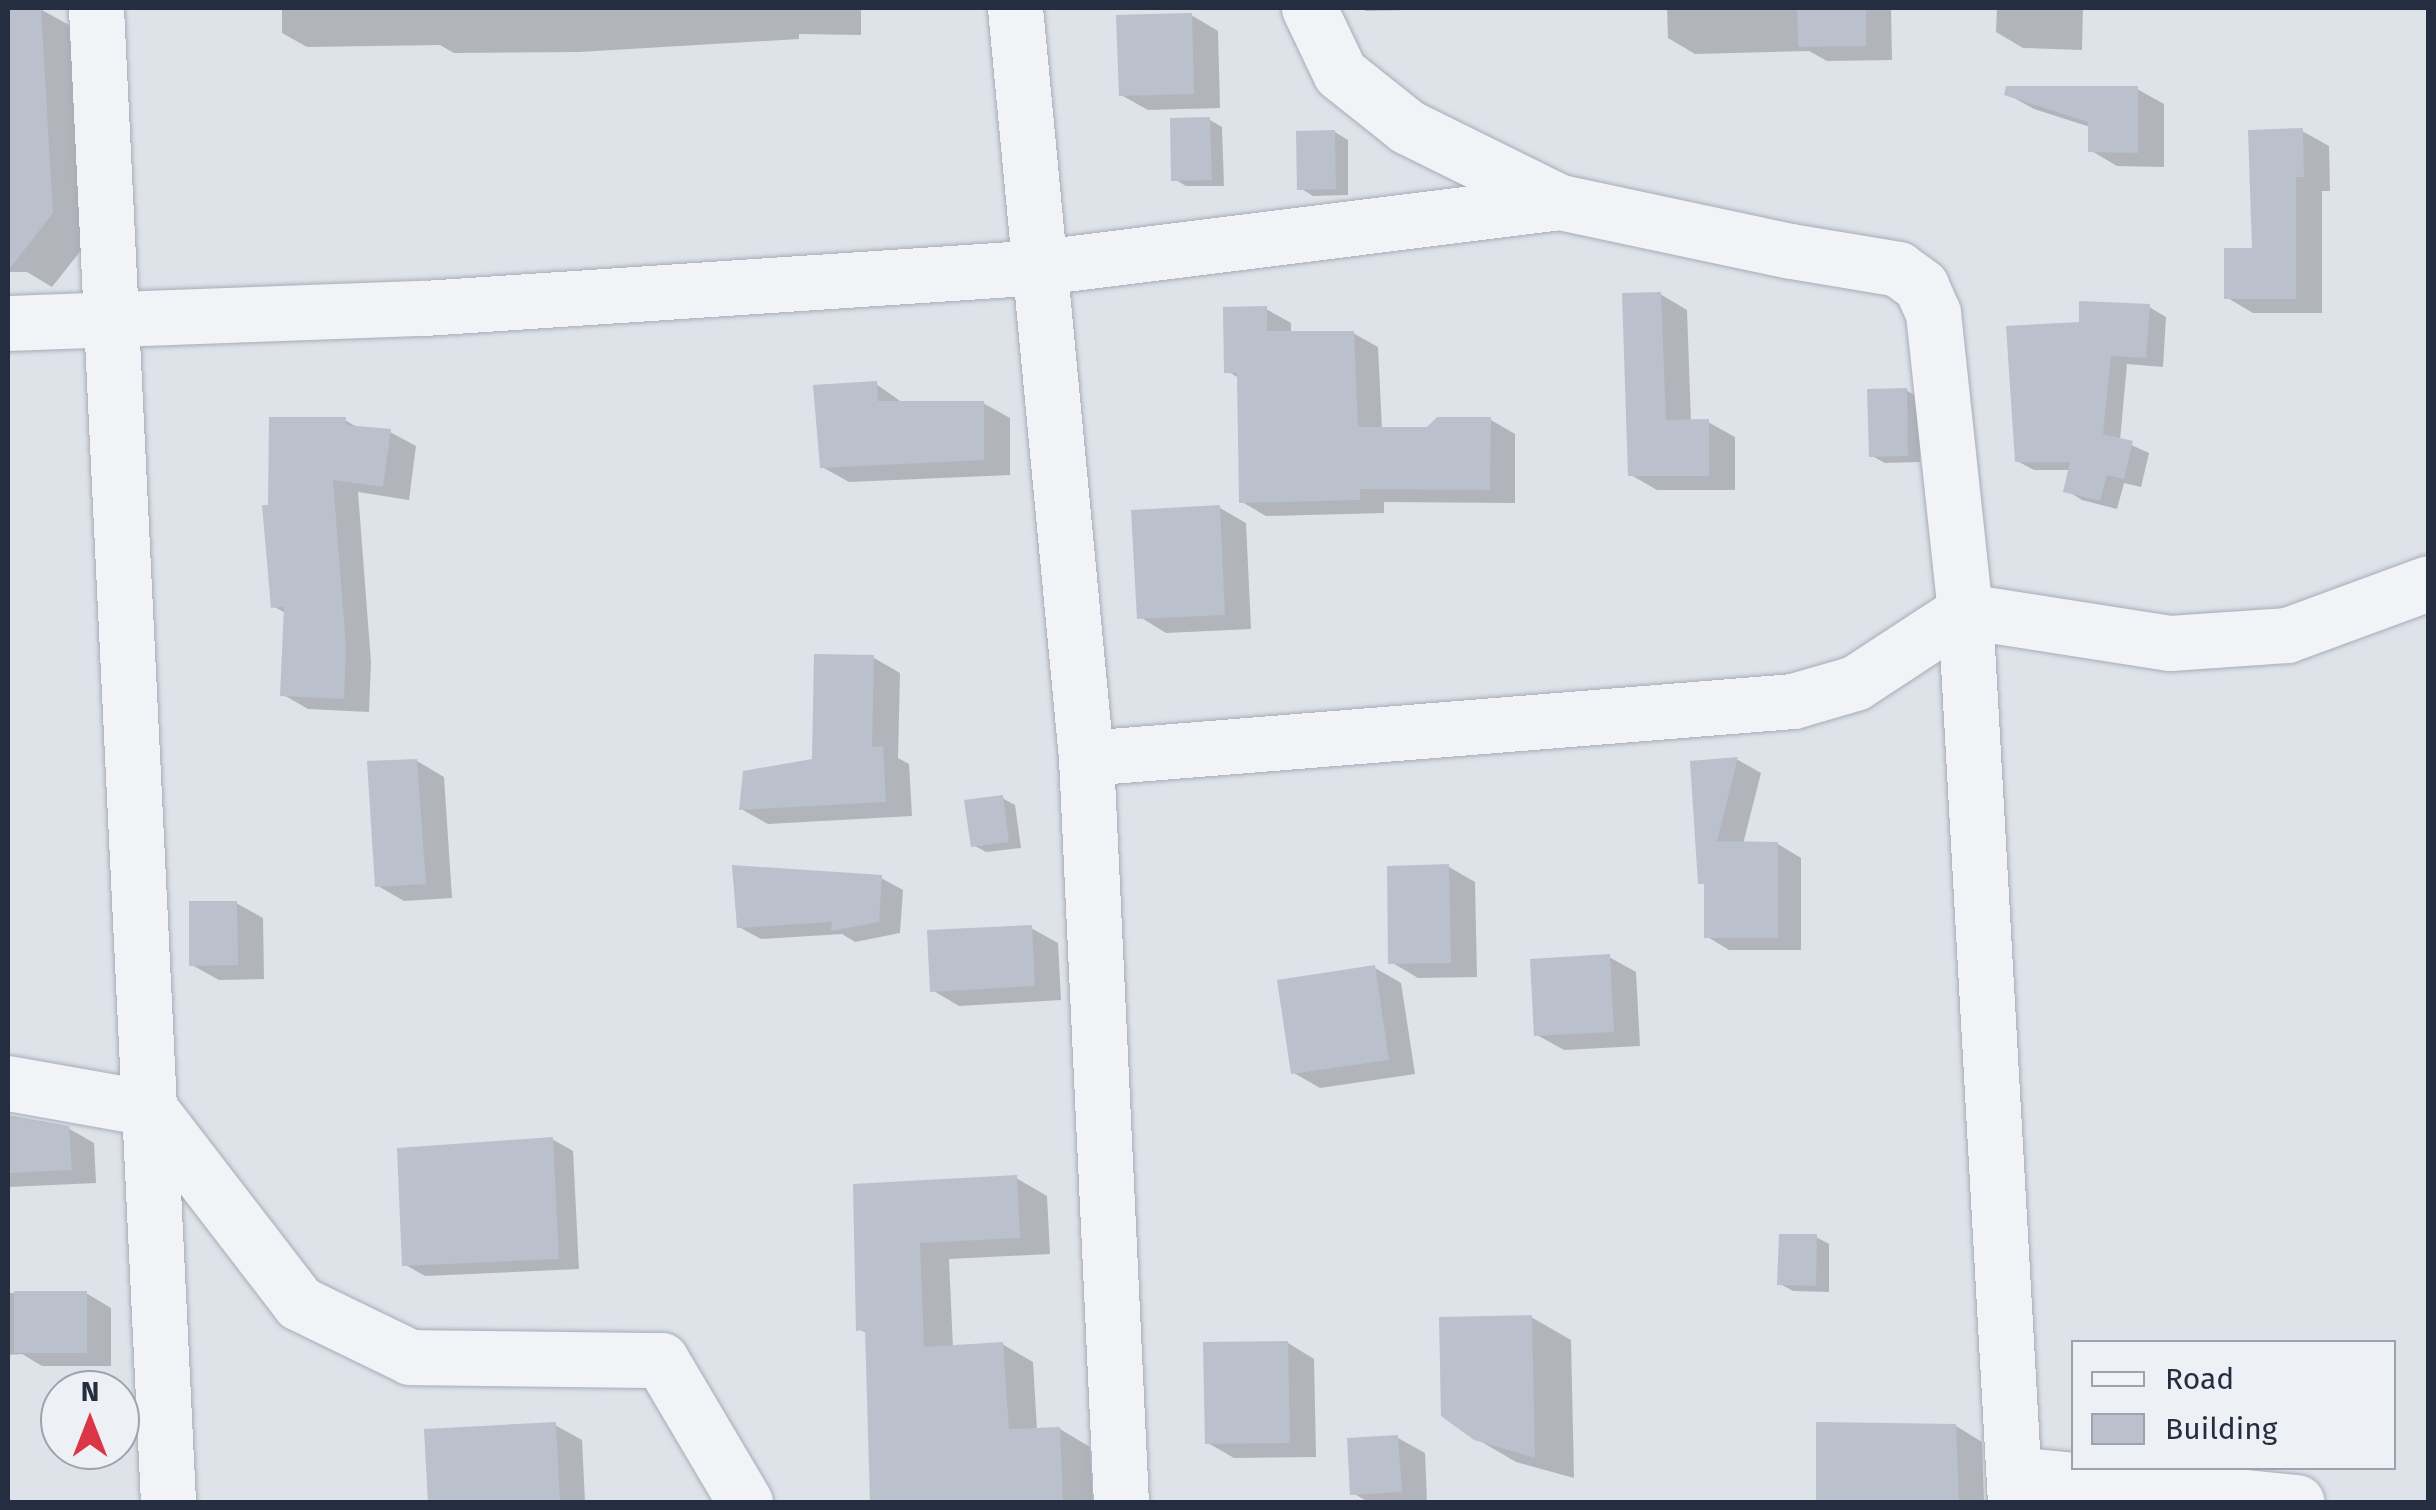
<!DOCTYPE html>
<style>
body{margin:0}
#map{position:relative;width:2436px;height:1510px;overflow:hidden;background:#dee2e9;font-family:"Fira Sans",sans-serif}
div>[style]{position:absolute}
.shadow>*{inset:0;background:#0003}
.building>*{inset:0;background:#bac0cc}
.roads{filter:drop-shadow(0 0 2px #a6acb7) drop-shadow(0 0 2px #a6acb7)}
.minor>*{height:55px;margin:-27.5px;padding:0 27.5px;transform-origin:27.5px;border-radius:27.5px;background:#f1f3f7}
span{translate:-50% -50%;white-space:nowrap;text-align:center;line-height:1.15;-webkit-text-stroke:8px #edf1f6;paint-order:stroke}
.frame{position:absolute;inset:0;border:10px solid #252e41;pointer-events:none}
.legend{position:absolute;left:2071px;top:1340px;width:325px;height:130px;box-sizing:border-box;background:#edf1f6;border:2px solid #9da3ae;margin:0;padding:12px 18px;list-style:none;font-size:30px;color:#252e41}
.legend li{display:flex;align-items:center;gap:20px;height:50px}
.legend b{width:50px;border:2px solid #9da3ae}
.north{position:absolute;left:40px;top:1370px;width:100px;height:100px;box-sizing:border-box;background:#edf1f6;border:2px solid #9da3ae;border-radius:50%;rotate:0deg;font-size:28px;font-weight:700;line-height:40px;text-align:center;color:#252e41}
.north::after{content:'';display:block;margin:auto;width:35px;height:45px;background:#db3646;clip-path:polygon(50% 0,100% 100%,50% 72%,0 100%)}
</style>
<div id="map">
<div class="shadow">
<div style="clip-path:polygon(282px 8px,861px 8px,861px 35px,799px 34px,799px 39px,579px 52px,454px 53px,440px 45px,307px 47px,282px 33px)"></div>
<div style="clip-path:polygon(1360px 8px,1493px 8px,1366px 11px)"></div>
<div style="clip-path:polygon(1667px 8px,1891px 8px,1892px 60px,1827px 61px,1809px 51px,1695px 54px,1668px 38px)"></div>
<div style="clip-path:polygon(1997px 8px,2083px 8px,2082px 50px,2023px 48px,1996px 32px)"></div>
<div style="clip-path:polygon(40px 9px,80px 31px,98px 229px,52px 287px,27px 272px,8px 272px,8px 11px)"></div>
<div style="clip-path:polygon(1191px 15px,1218px 31px,1220px 108px,1148px 110px,1121px 95px)"></div>
<div style="clip-path:polygon(2137px 89px,2164px 104px,2164px 167px,2117px 166px,2090px 150px,2090px 127px,2034px 109px,2007px 94px)"></div>
<div style="clip-path:polygon(1210px 120px,1222px 127px,1224px 186px,1186px 186px,1174px 179px)"></div>
<div style="clip-path:polygon(2302px 131px,2329px 146px,2330px 191px,2322px 191px,2322px 313px,2253px 313px,2226px 297px,2255px 251px)"></div>
<div style="clip-path:polygon(1335px 132px,1348px 140px,1348px 195px,1313px 196px,1300px 188px)"></div>
<div style="clip-path:polygon(1660px 294px,1687px 310px,1691px 422px,1708px 422px,1735px 437px,1735px 490px,1657px 490px,1631px 475px)"></div>
<div style="clip-path:polygon(2149px 307px,2166px 317px,2163px 367px,2127px 364px,2120px 440px,2149px 453px,2141px 487px,2124px 483px,2117px 509px,2082px 500px,2066px 490px,2070px 470px,2034px 470px,2017px 461px,2082px 324px)"></div>
<div style="clip-path:polygon(1266px 309px,1291px 323px,1291px 333px,1353px 333px,1378px 347px,1382px 429px,1428px 429px,1491px 420px,1515px 434px,1515px 503px,1384px 502px,1384px 513px,1266px 516px,1242px 502px,1239px 378px,1227px 371px)"></div>
<div style="clip-path:polygon(876px 384px,903px 403px,983px 403px,1010px 418px,1010px 475px,849px 482px,822px 467px)"></div>
<div style="clip-path:polygon(1906px 390px,1919px 398px,1920px 462px,1885px 463px,1872px 456px)"></div>
<div style="clip-path:polygon(345px 420px,360px 429px,390px 432px,416px 446px,409px 500px,358px 492px,371px 662px,369px 712px,308px 709px,282px 694px,287px 614px,273px 606px,270px 507px)"></div>
<div style="clip-path:polygon(1220px 508px,1246px 523px,1251px 629px,1166px 633px,1140px 617px)"></div>
<div style="clip-path:polygon(874px 658px,900px 673px,898px 758px,909px 764px,912px 816px,768px 824px,741px 809px,814px 762px)"></div>
<div style="clip-path:polygon(1738px 760px,1761px 773px,1743px 844px,1778px 844px,1801px 858px,1801px 950px,1729px 950px,1706px 936px,1706px 885px,1701px 882px,1692px 763px)"></div>
<div style="clip-path:polygon(417px 761px,444px 777px,452px 898px,404px 901px,378px 886px)"></div>
<div style="clip-path:polygon(1002px 798px,1015px 805px,1021px 848px,986px 852px,973px 845px)"></div>
<div style="clip-path:polygon(1449px 867px,1475px 882px,1477px 977px,1418px 978px,1391px 962px)"></div>
<div style="clip-path:polygon(881px 878px,903px 890px,900px 933px,855px 942px,842px 934px,761px 939px,739px 927px)"></div>
<div style="clip-path:polygon(236px 903px,263px 918px,264px 979px,219px 980px,192px 965px)"></div>
<div style="clip-path:polygon(1031px 928px,1058px 943px,1061px 1000px,959px 1006px,932px 990px)"></div>
<div style="clip-path:polygon(1609px 957px,1636px 972px,1640px 1046px,1564px 1050px,1537px 1035px)"></div>
<div style="clip-path:polygon(1375px 968px,1401px 983px,1415px 1074px,1320px 1088px,1294px 1073px)"></div>
<div style="clip-path:polygon(8px 1116px,68px 1128px,94px 1143px,96px 1183px,8px 1187px)"></div>
<div style="clip-path:polygon(552px 1139px,573px 1151px,579px 1269px,425px 1276px,404px 1264px)"></div>
<div style="clip-path:polygon(1016px 1178px,1047px 1196px,1050px 1254px,949px 1259px,953px 1348px,1002px 1344px,1033px 1362px,1037px 1430px,1060px 1429px,1090px 1447px,1093px 1502px,873px 1502px,868px 1334px,859px 1329px,855px 1186px)"></div>
<div style="clip-path:polygon(1816px 1237px,1829px 1244px,1829px 1292px,1793px 1291px,1780px 1284px)"></div>
<div style="clip-path:polygon(8px 1293px,86px 1293px,111px 1308px,111px 1366px,42px 1366px,22px 1354px,8px 1355px)"></div>
<div style="clip-path:polygon(1531px 1317px,1571px 1340px,1574px 1478px,1516px 1462px,1475px 1438px)"></div>
<div style="clip-path:polygon(1288px 1343px,1314px 1359px,1316px 1457px,1234px 1458px,1208px 1443px)"></div>
<div style="clip-path:polygon(555px 1425px,582px 1440px,585px 1502px,431px 1502px,427px 1432px)"></div>
<div style="clip-path:polygon(1819px 1425px,1956px 1426px,1982px 1442px,1984px 1502px,1818px 1502px)"></div>
<div style="clip-path:polygon(1398px 1438px,1425px 1453px,1427px 1502px,1368px 1502px,1353px 1493px)"></div>
</div>
<div class="building">
<div style="clip-path:polygon(8px 8px,41px 8px,53px 213px,8px 271px)"></div>
<div style="clip-path:polygon(1797px 8px,1866px 8px,1866px 46px,1798px 47px)"></div>
<div style="clip-path:polygon(1192px 13px,1194px 94px,1119px 96px,1116px 15px)"></div>
<div style="clip-path:polygon(2006px 86px,2138px 86px,2138px 153px,2088px 152px,2088px 122px,2004px 95px)"></div>
<div style="clip-path:polygon(1210px 117px,1212px 180px,1171px 181px,1170px 118px)"></div>
<div style="clip-path:polygon(2303px 128px,2304px 177px,2296px 177px,2296px 299px,2224px 299px,2224px 248px,2252px 248px,2248px 130px)"></div>
<div style="clip-path:polygon(1335px 130px,1336px 189px,1297px 190px,1296px 131px)"></div>
<div style="clip-path:polygon(1661px 292px,1666px 420px,1709px 419px,1709px 476px,1628px 476px,1622px 293px)"></div>
<div style="clip-path:polygon(2079px 301px,2150px 304px,2146px 358px,2111px 356px,2103px 434px,2133px 441px,2124px 479px,2107px 475px,2100px 501px,2063px 492px,2070px 462px,2015px 462px,2006px 326px,2079px 322px)"></div>
<div style="clip-path:polygon(1267px 306px,1267px 331px,1354px 331px,1358px 427px,1427px 427px,1437px 417px,1491px 417px,1490px 490px,1360px 489px,1360px 500px,1239px 503px,1237px 373px,1224px 373px,1223px 307px)"></div>
<div style="clip-path:polygon(877px 381px,878px 401px,984px 401px,984px 460px,820px 468px,813px 385px)"></div>
<div style="clip-path:polygon(1907px 388px,1908px 456px,1869px 457px,1867px 389px)"></div>
<div style="clip-path:polygon(269px 417px,346px 417px,346px 425px,391px 429px,383px 487px,333px 480px,346px 646px,344px 699px,280px 696px,284px 607px,271px 608px,262px 505px,268px 505px)"></div>
<div style="clip-path:polygon(1220px 505px,1225px 615px,1137px 619px,1131px 510px)"></div>
<div style="clip-path:polygon(814px 654px,874px 655px,872px 747px,883px 746px,886px 802px,739px 810px,743px 771px,812px 759px)"></div>
<div style="clip-path:polygon(1738px 757px,1717px 841px,1778px 842px,1778px 938px,1704px 938px,1704px 884px,1698px 884px,1690px 761px)"></div>
<div style="clip-path:polygon(417px 759px,426px 884px,375px 887px,367px 761px)"></div>
<div style="clip-path:polygon(1003px 795px,1009px 842px,971px 847px,964px 800px)"></div>
<div style="clip-path:polygon(1449px 864px,1451px 963px,1388px 964px,1387px 866px)"></div>
<div style="clip-path:polygon(732px 865px,882px 875px,879px 922px,831px 931px,832px 922px,737px 928px)"></div>
<div style="clip-path:polygon(189px 901px,237px 901px,238px 965px,189px 966px)"></div>
<div style="clip-path:polygon(1032px 925px,1035px 986px,930px 992px,927px 930px)"></div>
<div style="clip-path:polygon(1610px 954px,1614px 1032px,1534px 1036px,1530px 959px)"></div>
<div style="clip-path:polygon(1375px 965px,1389px 1060px,1291px 1074px,1277px 980px)"></div>
<div style="clip-path:polygon(8px 1115px,69px 1126px,72px 1170px,8px 1173px)"></div>
<div style="clip-path:polygon(553px 1137px,559px 1259px,402px 1266px,397px 1148px)"></div>
<div style="clip-path:polygon(1017px 1175px,1020px 1238px,920px 1243px,924px 1347px,1003px 1342px,1009px 1429px,1060px 1427px,1063px 1502px,870px 1502px,865px 1330px,856px 1331px,853px 1184px)"></div>
<div style="clip-path:polygon(1779px 1234px,1817px 1234px,1816px 1286px,1777px 1285px)"></div>
<div style="clip-path:polygon(14px 1291px,87px 1291px,87px 1353px,14px 1353px)"></div>
<div style="clip-path:polygon(1532px 1315px,1535px 1458px,1474px 1440px,1441px 1416px,1439px 1317px)"></div>
<div style="clip-path:polygon(1288px 1341px,1290px 1443px,1205px 1444px,1203px 1342px)"></div>
<div style="clip-path:polygon(556px 1422px,560px 1502px,428px 1502px,424px 1429px)"></div>
<div style="clip-path:polygon(1816px 1422px,1956px 1424px,1959px 1502px,1816px 1502px)"></div>
<div style="clip-path:polygon(1398px 1435px,1402px 1492px,1350px 1495px,1347px 1438px)"></div>
</div>
<div class="roads">
<div class="minor">
<div style="left:96px;top:8px;width:1496px;rotate:87.24deg"></div>
<div style="left:1015px;top:8px;width:753px;rotate:84.59deg"></div>
<div style="left:1086px;top:758px;width:745px;rotate:87.31deg"></div>
<div style="left:1309px;top:8px;width:72px;rotate:64.5deg"></div>
<div style="left:1340px;top:73px;width:87px;rotate:38.5deg"></div>
<div style="left:1408px;top:127px;width:169px;rotate:26.3deg"></div>
<div style="left:1560px;top:202px;width:236px;rotate:12deg"></div>
<div style="left:1791px;top:251px;width:109px;rotate:9.5deg"></div>
<div style="left:1898px;top:269px;width:29px;rotate:36deg"></div>
<div style="left:1921px;top:286px;width:30px;rotate:66deg"></div>
<div style="left:1933px;top:313px;width:300px;rotate:83.9deg"></div>
<div style="left:1965px;top:611px;width:892px;rotate:86.79deg"></div>
<div style="left:8px;top:323px;width:416px;rotate:-2.1deg"></div>
<div style="left:424px;top:308px;width:618px;rotate:-3.8deg"></div>
<div style="left:1041px;top:267px;width:523px;rotate:-7.14deg"></div>
<div style="left:1086px;top:758px;width:709px;rotate:-4.61deg"></div>
<div style="left:1793px;top:701px;width:65px;rotate:-16.2deg"></div>
<div style="left:1855px;top:683px;width:131px;rotate:-33.2deg"></div>
<div style="left:1965px;top:611px;width:207px;rotate:8.9deg"></div>
<div style="left:2170px;top:643px;width:117px;rotate:-3.9deg"></div>
<div style="left:2287px;top:635px;width:150px;rotate:-20.2deg"></div>
<div style="left:8px;top:1083px;width:143px;rotate:10.1deg"></div>
<div style="left:149px;top:1108px;width:246px;rotate:52.4deg"></div>
<div style="left:299px;top:1303px;width:123px;rotate:25.9deg"></div>
<div style="left:410px;top:1357px;width:251px;rotate:0.7deg"></div>
<div style="left:661px;top:1360px;width:165px;rotate:59.4deg"></div>
<div style="left:2015px;top:1474px;width:283px;rotate:5.7deg"></div>
</div>
</div>
<div class="frame"></div>
<ul class="legend">
<li><b style="height:12px;background:#f1f3f7"></b>Road</li>
<li><b style="height:28px;background:#bac0cc"></b>Building</li>
</ul>
<div class="north">N</div>
</div>
